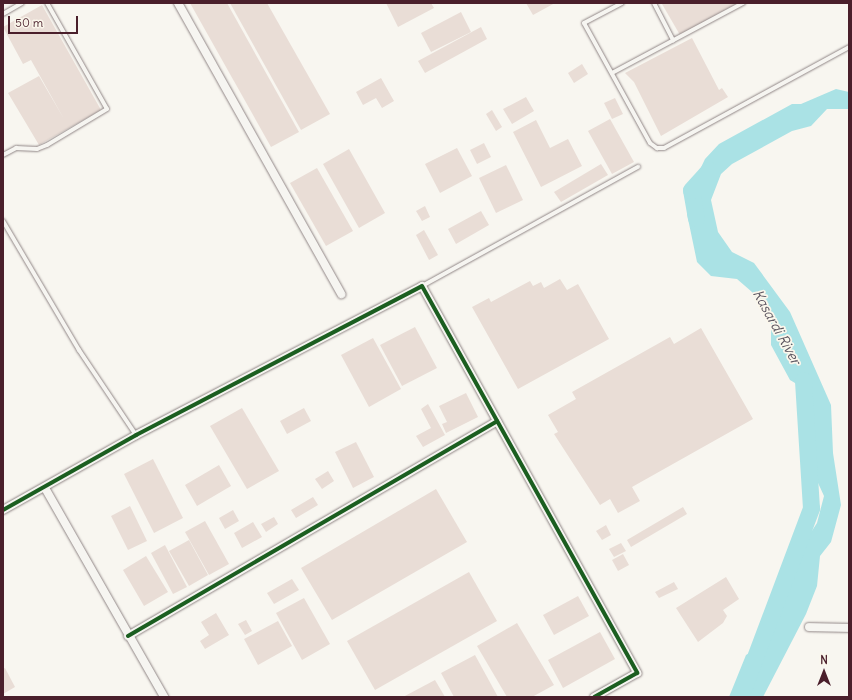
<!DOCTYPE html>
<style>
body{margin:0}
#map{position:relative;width:852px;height:700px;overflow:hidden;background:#f8f6f0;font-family:Delius,sans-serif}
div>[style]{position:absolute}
.water>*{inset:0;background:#aae2e5}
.river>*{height:17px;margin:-8.5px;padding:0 8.5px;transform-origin:8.5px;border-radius:8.5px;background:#aae2e5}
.building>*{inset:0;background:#e9ddd6}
.roads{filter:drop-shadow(0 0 1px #918787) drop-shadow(0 0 1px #918787)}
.service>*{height:4px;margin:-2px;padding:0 2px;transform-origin:2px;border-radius:2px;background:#f6f5f1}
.minor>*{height:8px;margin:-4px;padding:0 4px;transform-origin:4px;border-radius:4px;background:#f6f5f1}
.cycleway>*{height:4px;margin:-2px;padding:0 2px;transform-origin:2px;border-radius:2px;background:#1b5e20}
span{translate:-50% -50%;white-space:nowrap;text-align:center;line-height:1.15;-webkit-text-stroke:3.5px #fbf7ec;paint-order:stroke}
.water-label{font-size:14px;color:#5d5761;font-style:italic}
.frame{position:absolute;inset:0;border:4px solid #4a1f2b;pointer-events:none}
.north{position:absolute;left:804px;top:652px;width:40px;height:40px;-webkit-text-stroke:3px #fbf7ec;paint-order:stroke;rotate:0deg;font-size:11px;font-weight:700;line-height:16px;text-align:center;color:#4a1f2b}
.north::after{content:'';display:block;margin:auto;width:14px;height:18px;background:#4a1f2b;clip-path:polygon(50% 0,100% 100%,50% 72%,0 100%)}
.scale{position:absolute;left:8px;top:16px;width:70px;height:18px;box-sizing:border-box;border:2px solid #4a1f2b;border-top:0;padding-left:5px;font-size:12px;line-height:14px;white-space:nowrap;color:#4a1f2b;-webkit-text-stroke:3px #fbf7ec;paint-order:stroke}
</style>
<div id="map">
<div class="water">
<div style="clip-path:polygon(836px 89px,849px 92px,849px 109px,827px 109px,811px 126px,792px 131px,732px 164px,721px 174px,711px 200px,718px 232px,732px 252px,754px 263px,790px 312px,831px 405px,833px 453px,841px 505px,831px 542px,820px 556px,817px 586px,806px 614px,763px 697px,729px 697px,746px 655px,760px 647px,779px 617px,797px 554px,817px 523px,824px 496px,808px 461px,803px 431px,806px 411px,800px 386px,790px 380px,771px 345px,771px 323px,752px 292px,737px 279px,711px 276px,697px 262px,687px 214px,695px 180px,705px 159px,719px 144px,792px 104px,801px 104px)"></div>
</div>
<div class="river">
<div style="left:696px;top:218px;width:28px;rotate:-100deg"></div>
<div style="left:691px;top:190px;width:27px;rotate:-48deg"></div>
<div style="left:740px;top:697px;width:202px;rotate:-69.4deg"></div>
<div style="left:811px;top:508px;width:128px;rotate:-93.6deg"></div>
</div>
<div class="building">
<div style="clip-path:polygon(190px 3px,227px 3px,299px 132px,271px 147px)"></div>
<div style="clip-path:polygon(230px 3px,267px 3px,330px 114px,301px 130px)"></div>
<div style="clip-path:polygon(386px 3px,431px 3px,434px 8px,398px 27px)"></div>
<div style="clip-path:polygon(526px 3px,555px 3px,533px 15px)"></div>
<div style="clip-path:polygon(738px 3px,680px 35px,662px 4px,664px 3px)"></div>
<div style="clip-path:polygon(42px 5px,101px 110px,39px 145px,8px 93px,39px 76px,64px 119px,31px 60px,23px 64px,3px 27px)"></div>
<div style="clip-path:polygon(461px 12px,471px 32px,431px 52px,421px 33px)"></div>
<div style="clip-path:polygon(481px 27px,487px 39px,425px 73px,418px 61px)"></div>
<div style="clip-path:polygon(692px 38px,719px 90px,722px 88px,728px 97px,661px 136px,634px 82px,625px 73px)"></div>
<div style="clip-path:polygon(582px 64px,588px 74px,574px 83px,568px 73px)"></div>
<div style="clip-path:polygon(381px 78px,394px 101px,382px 108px,376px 98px,363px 105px,356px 92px)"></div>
<div style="clip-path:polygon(526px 97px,534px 111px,512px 124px,503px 109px)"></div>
<div style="clip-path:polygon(615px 98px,623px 114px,612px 119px,604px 103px)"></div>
<div style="clip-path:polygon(492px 110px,502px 127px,496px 131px,486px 114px)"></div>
<div style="clip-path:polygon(610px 119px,634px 162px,612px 174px,588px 131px)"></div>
<div style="clip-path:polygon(536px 120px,550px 148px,568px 139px,582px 166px,541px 187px,513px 132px)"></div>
<div style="clip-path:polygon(484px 143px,491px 157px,477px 164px,470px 150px)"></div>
<div style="clip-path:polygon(457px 148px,472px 176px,440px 193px,425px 164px)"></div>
<div style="clip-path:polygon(349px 149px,385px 213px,359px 228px,323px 164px)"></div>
<div style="clip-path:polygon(601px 164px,608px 175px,561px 202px,554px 192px)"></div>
<div style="clip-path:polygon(506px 165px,523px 200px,496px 213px,479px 178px)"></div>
<div style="clip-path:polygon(317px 168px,353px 231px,326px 246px,290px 183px)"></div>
<div style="clip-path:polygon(425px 206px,430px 217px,422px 221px,416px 211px)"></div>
<div style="clip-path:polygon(481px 211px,489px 225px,456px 244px,448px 229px)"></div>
<div style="clip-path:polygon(424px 230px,438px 255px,429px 260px,416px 235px)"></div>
<div style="clip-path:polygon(560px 279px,567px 290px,578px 284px,609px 339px,518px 389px,472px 307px,489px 298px,491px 302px,530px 281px,533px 286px,541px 282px,544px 288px)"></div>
<div style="clip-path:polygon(415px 327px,437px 368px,402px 386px,380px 345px)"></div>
<div style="clip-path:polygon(701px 328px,753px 419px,632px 487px,640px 501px,618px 513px,610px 499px,600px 505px,554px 434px,558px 432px,548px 415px,576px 399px,572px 392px,670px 337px,674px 344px)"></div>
<div style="clip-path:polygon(373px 338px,401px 389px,369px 407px,341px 355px)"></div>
<div style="clip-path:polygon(466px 393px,478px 417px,446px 433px,442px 424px,447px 422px,439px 406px)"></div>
<div style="clip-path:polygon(428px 404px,445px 435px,423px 447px,416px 436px,431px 428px,421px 409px)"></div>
<div style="clip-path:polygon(242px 408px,279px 471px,247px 489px,210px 426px)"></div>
<div style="clip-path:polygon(304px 408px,311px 421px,287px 434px,280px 421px)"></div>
<div style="clip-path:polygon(356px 442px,374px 477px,353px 488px,335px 452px)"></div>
<div style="clip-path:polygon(153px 459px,183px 518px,154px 533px,124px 474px)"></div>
<div style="clip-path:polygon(219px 465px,231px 486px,197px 506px,185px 485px)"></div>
<div style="clip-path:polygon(328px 471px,334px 481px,322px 489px,315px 479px)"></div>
<div style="clip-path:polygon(436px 489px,467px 542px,332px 620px,301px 568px)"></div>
<div style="clip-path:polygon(313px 497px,318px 505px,296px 518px,291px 510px)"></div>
<div style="clip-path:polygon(130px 506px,147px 541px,128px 550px,111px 516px)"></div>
<div style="clip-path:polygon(683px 507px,687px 514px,631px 547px,627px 540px)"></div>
<div style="clip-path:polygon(233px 510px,239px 521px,225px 529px,219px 518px)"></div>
<div style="clip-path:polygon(274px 517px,278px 524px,266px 532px,261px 524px)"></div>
<div style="clip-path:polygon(205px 521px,229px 564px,209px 575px,185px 532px)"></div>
<div style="clip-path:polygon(253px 522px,262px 537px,242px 548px,234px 533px)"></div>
<div style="clip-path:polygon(606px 525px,611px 535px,602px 540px,596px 531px)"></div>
<div style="clip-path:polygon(189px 540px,208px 575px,189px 586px,169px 551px)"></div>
<div style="clip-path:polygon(621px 543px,626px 551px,614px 557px,609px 549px)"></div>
<div style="clip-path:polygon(165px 545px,187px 587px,173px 594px,151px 553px)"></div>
<div style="clip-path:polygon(623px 554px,629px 565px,618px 571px,612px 560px)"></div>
<div style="clip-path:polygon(146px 556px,168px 592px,144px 606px,123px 570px)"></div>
<div style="clip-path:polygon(469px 572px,497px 621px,375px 690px,347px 641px)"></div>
<div style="clip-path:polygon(726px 577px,739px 599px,723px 610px,727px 616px,723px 623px,698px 642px,676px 608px)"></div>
<div style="clip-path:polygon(292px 579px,299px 590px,274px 604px,267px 593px)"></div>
<div style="clip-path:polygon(674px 582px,678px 589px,659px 598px,655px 592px)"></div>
<div style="clip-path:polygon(578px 596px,589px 616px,554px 635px,543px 615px)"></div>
<div style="clip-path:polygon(304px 598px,330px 644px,302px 660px,276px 613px)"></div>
<div style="clip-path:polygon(216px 613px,229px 635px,205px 649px,200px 641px,209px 635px,201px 622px)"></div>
<div style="clip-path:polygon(246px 620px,252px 631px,245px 635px,238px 624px)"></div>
<div style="clip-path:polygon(278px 621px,292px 646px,258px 665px,244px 639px)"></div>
<div style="clip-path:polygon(517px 623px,554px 685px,532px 697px,507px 697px,477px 646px)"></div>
<div style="clip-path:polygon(600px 632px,615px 659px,563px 688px,548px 660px)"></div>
<div style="clip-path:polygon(475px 655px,498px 697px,454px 697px,441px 673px)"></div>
<div style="clip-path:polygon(5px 668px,15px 687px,3px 694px,3px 669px)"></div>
<div style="clip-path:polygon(435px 680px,445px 697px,403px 697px)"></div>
</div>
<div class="roads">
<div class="service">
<div style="left:622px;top:3px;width:43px;rotate:152.2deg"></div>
<div style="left:584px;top:23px;width:137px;rotate:61.2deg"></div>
<div style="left:650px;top:143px;width:9px;rotate:36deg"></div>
<div style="left:657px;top:148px;width:7px"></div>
<div style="left:664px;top:148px;width:211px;rotate:-28.6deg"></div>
<div style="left:654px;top:3px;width:42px;rotate:62.8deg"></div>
<div style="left:3px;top:14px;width:22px;rotate:-30deg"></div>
<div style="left:612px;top:73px;width:149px;rotate:-28.1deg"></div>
<div style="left:3px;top:155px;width:15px;rotate:-28deg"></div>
<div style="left:16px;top:148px;width:21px;rotate:3deg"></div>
<div style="left:37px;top:149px;width:11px;rotate:-22deg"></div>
<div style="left:47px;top:145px;width:70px;rotate:-31deg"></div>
<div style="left:107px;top:109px;width:122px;rotate:-119.5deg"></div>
<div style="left:3px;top:221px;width:150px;rotate:59.5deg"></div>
<div style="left:79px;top:350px;width:102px;rotate:56.2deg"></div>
<div style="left:422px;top:286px;width:247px;rotate:-28.9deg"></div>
</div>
<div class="minor">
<div style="left:178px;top:3px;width:334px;rotate:60.7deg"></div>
<div style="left:45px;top:488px;width:241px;rotate:60.3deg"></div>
<div style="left:3px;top:510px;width:153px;rotate:-29.4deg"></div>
<div style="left:136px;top:435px;width:322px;rotate:-27.5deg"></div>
<div style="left:422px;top:286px;width:443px;rotate:60.9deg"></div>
<div style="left:637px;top:673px;width:49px;rotate:150.8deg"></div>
<div style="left:809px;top:627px;width:40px;rotate:1.4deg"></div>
<div style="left:128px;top:636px;width:427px;rotate:-30.2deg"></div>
</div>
</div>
<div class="cycleway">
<div style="left:3px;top:510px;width:153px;rotate:-29.4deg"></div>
<div style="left:136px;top:435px;width:322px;rotate:-27.5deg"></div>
<div style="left:422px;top:286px;width:443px;rotate:60.9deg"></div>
<div style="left:637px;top:673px;width:49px;rotate:150.8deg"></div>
<div style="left:128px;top:636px;width:427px;rotate:-30.2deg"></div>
</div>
<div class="water-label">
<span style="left:777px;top:327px;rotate:61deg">Kasardi River</span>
</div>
<div class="frame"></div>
<div class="north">N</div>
<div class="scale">50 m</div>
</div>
